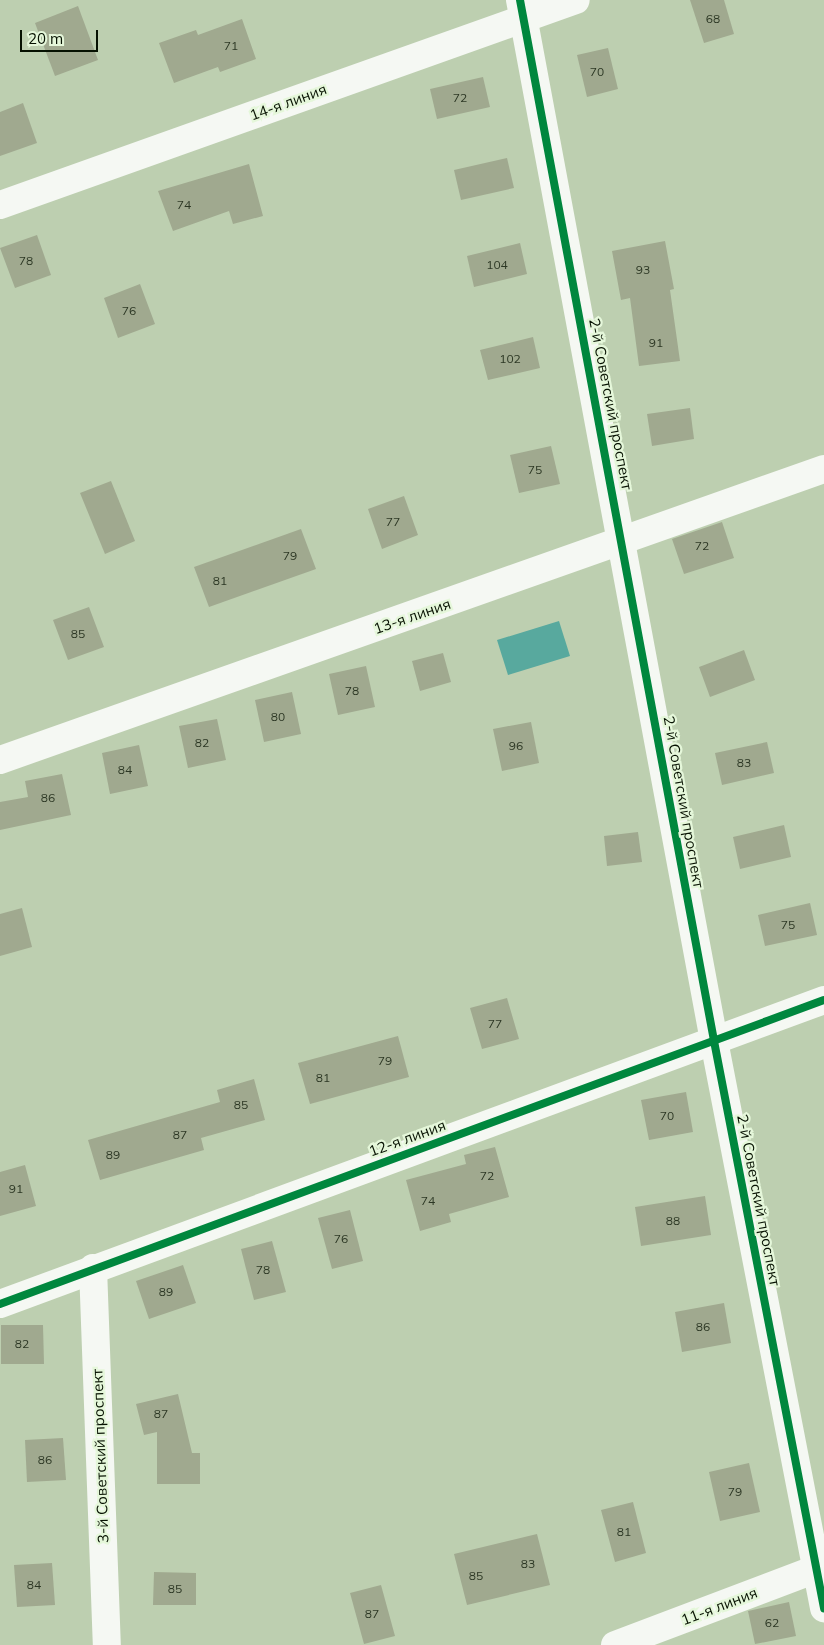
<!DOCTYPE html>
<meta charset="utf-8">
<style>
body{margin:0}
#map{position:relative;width:824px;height:1645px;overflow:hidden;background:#bdcfb0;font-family:Mulish,sans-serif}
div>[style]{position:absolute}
.water>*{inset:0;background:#58a99e}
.building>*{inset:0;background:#a0a98f}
.minor>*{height:28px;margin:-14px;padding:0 14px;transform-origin:14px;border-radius:14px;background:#f5f8f3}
.cycleway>*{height:8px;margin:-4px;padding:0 4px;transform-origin:4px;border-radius:4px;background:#00873e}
span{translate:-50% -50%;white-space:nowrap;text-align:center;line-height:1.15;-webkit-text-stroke:4.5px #e5f7da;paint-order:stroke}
.number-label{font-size:12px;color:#2c3724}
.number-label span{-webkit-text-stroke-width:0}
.street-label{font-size:15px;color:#061101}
.scale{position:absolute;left:20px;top:30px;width:78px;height:22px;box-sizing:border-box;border:2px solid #061101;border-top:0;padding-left:6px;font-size:15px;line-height:18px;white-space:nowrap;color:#061101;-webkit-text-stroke:4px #e5f7da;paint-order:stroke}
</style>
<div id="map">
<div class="water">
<div style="clip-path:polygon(559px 621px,570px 656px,508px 675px,497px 640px)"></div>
</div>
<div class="building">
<div style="clip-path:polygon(690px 0,724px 0,734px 34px,704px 43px)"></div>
<div style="clip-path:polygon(78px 6px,98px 60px,55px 76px,35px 23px)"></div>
<div style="clip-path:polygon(242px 19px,256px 59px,220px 72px,218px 67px,174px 83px,159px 43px,196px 30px,198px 35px)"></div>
<div style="clip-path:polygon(608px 48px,618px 89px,587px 97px,577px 55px)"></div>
<div style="clip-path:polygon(483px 77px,490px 107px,437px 119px,430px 89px)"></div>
<div style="clip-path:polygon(23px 103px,37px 143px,0 156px,0 112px)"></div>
<div style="clip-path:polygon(507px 158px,514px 188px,461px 200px,454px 170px)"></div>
<div style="clip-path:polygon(249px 164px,263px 216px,233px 224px,229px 211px,173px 231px,158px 191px)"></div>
<div style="clip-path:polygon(37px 235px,51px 275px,15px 288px,0 248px)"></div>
<div style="clip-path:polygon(665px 241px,674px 289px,670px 290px,680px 361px,639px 366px,630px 298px,621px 300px,612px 251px)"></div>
<div style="clip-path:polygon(520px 243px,527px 274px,474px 287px,467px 256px)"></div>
<div style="clip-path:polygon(140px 284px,155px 324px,118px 338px,104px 298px)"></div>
<div style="clip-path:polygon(533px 337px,540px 368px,488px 380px,480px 350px)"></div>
<div style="clip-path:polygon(690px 408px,694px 439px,652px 446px,647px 414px)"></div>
<div style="clip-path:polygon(551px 446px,560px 484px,519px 493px,510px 455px)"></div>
<div style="clip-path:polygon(111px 481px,135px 541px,105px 554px,80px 493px)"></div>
<div style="clip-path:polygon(404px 496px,418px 535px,382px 549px,368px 509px)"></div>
<div style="clip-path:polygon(722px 522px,734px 558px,684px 574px,672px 539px)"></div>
<div style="clip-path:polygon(301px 529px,316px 569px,209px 607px,194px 567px)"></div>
<div style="clip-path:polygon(89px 607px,104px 647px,68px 660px,53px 620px)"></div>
<div style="clip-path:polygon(744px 650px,755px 680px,710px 697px,699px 667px)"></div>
<div style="clip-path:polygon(443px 653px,451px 682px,420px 691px,412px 661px)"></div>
<div style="clip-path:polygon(366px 666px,375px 707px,338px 715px,329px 674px)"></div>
<div style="clip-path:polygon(292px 692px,301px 734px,264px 742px,255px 700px)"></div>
<div style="clip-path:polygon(217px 719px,226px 760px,188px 768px,179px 726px)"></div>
<div style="clip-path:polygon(531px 722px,539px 763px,502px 771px,493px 729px)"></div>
<div style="clip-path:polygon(767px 742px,774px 773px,722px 785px,715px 753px)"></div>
<div style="clip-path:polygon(139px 745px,148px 786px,110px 794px,102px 753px)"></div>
<div style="clip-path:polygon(62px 774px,71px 815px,0 830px,0 802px,28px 797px,25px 781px)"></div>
<div style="clip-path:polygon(784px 825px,791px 857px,740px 869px,733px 837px)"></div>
<div style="clip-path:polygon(638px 832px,642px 862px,607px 866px,604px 836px)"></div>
<div style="clip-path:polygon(810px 903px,817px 935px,765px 946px,758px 915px)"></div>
<div style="clip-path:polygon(22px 908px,32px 947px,0 956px,0 914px)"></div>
<div style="clip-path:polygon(507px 998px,519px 1039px,482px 1049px,470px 1008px)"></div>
<div style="clip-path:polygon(398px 1036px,409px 1077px,310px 1104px,298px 1063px)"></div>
<div style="clip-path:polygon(254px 1079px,265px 1120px,201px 1138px,204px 1150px,100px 1180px,88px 1140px,220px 1102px,217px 1090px)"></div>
<div style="clip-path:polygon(686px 1092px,693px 1132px,649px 1140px,641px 1100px)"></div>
<div style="clip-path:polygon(495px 1147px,509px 1197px,449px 1214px,451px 1222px,420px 1231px,406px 1180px,466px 1164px,464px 1155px)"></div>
<div style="clip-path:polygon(25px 1165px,36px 1206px,0 1216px,0 1172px)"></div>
<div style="clip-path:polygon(705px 1196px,711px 1235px,641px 1246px,635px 1207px)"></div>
<div style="clip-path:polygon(350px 1210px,363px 1261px,332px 1269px,318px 1218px)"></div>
<div style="clip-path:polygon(272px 1241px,286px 1292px,254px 1300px,241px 1249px)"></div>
<div style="clip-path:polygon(183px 1265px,196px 1303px,149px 1319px,136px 1281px)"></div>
<div style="clip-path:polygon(724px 1303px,731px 1343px,682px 1352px,675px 1312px)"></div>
<div style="clip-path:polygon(1px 1325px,43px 1325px,44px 1364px,1px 1364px)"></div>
<div style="clip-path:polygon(178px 1394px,192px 1453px,200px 1453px,200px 1484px,157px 1484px,157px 1432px,144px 1435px,136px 1404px)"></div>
<div style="clip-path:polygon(63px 1438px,66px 1480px,27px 1482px,25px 1440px)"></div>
<div style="clip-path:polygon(749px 1463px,760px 1512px,720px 1521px,709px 1472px)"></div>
<div style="clip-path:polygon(633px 1502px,646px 1553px,615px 1562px,601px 1510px)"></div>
<div style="clip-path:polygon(537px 1534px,550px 1585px,467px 1605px,454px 1554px)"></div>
<div style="clip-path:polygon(52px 1563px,55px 1605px,17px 1607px,14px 1565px)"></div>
<div style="clip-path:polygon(154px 1572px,196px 1573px,196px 1605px,153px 1605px)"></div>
<div style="clip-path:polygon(381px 1585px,395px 1636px,364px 1644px,350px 1593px)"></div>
<div style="clip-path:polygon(789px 1602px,796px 1636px,755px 1644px,748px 1611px)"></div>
</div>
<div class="minor">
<div style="left:520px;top:0;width:1059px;rotate:79.44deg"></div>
<div style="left:714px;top:1041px;width:578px;rotate:79.02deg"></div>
<div style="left:0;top:205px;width:611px;rotate:-19.59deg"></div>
<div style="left:0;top:760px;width:874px;rotate:-19.45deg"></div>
<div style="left:93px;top:1268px;width:377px;rotate:87.9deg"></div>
<div style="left:0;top:1304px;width:878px;rotate:-20.25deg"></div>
<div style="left:615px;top:1645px;width:223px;rotate:-20.7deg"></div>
</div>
<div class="cycleway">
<div style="left:520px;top:0;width:1059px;rotate:79.44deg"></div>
<div style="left:714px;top:1041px;width:578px;rotate:79.02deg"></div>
<div style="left:0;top:1304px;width:878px;rotate:-20.25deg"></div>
</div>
<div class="number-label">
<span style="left:713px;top:19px">68</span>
<span style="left:231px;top:46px">71</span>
<span style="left:597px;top:72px">70</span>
<span style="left:460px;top:98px">72</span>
<span style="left:184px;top:205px">74</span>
<span style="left:26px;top:261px">78</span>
<span style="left:497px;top:265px">104</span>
<span style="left:643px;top:270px">93</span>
<span style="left:129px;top:311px">76</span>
<span style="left:656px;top:343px">91</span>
<span style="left:510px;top:359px">102</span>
<span style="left:535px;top:470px">75</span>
<span style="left:393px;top:522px">77</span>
<span style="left:702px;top:546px">72</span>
<span style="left:290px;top:556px">79</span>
<span style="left:220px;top:581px">81</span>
<span style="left:78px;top:634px">85</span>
<span style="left:352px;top:691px">78</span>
<span style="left:278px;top:717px">80</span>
<span style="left:202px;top:743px">82</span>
<span style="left:516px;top:746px">96</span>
<span style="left:744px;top:763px">83</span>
<span style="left:125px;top:770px">84</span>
<span style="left:48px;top:798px">86</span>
<span style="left:788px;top:925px">75</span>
<span style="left:495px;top:1024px">77</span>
<span style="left:385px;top:1061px">79</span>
<span style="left:323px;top:1078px">81</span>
<span style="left:241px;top:1105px">85</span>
<span style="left:667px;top:1116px">70</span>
<span style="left:180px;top:1135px">87</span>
<span style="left:113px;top:1155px">89</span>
<span style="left:487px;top:1176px">72</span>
<span style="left:16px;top:1189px">91</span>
<span style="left:428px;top:1201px">74</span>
<span style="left:673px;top:1221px">88</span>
<span style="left:341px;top:1239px">76</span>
<span style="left:263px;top:1270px">78</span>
<span style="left:166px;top:1292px">89</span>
<span style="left:703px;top:1327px">86</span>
<span style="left:22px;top:1344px">82</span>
<span style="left:161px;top:1414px">87</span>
<span style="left:45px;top:1460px">86</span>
<span style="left:735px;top:1492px">79</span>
<span style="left:624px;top:1532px">81</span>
<span style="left:528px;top:1564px">83</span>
<span style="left:476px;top:1576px">85</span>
<span style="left:34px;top:1585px">84</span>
<span style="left:175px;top:1589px">85</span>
<span style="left:372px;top:1614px">87</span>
<span style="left:772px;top:1623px">62</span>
</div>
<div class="street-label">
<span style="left:288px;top:102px;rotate:-20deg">14-я линия</span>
<span style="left:611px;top:404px;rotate:79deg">2-й Советский проспект</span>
<span style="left:412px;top:616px;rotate:-19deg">13-я линия</span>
<span style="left:684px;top:802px;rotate:80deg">2-й Советский проспект</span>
<span style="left:407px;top:1138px;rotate:-20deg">12-я линия</span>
<span style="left:759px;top:1200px;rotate:79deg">2-й Советский проспект</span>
<span style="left:100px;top:1456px;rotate:-92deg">3-й Советский проспект</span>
<span style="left:719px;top:1606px;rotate:-21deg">11-я линия</span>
</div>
<div class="scale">20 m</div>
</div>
